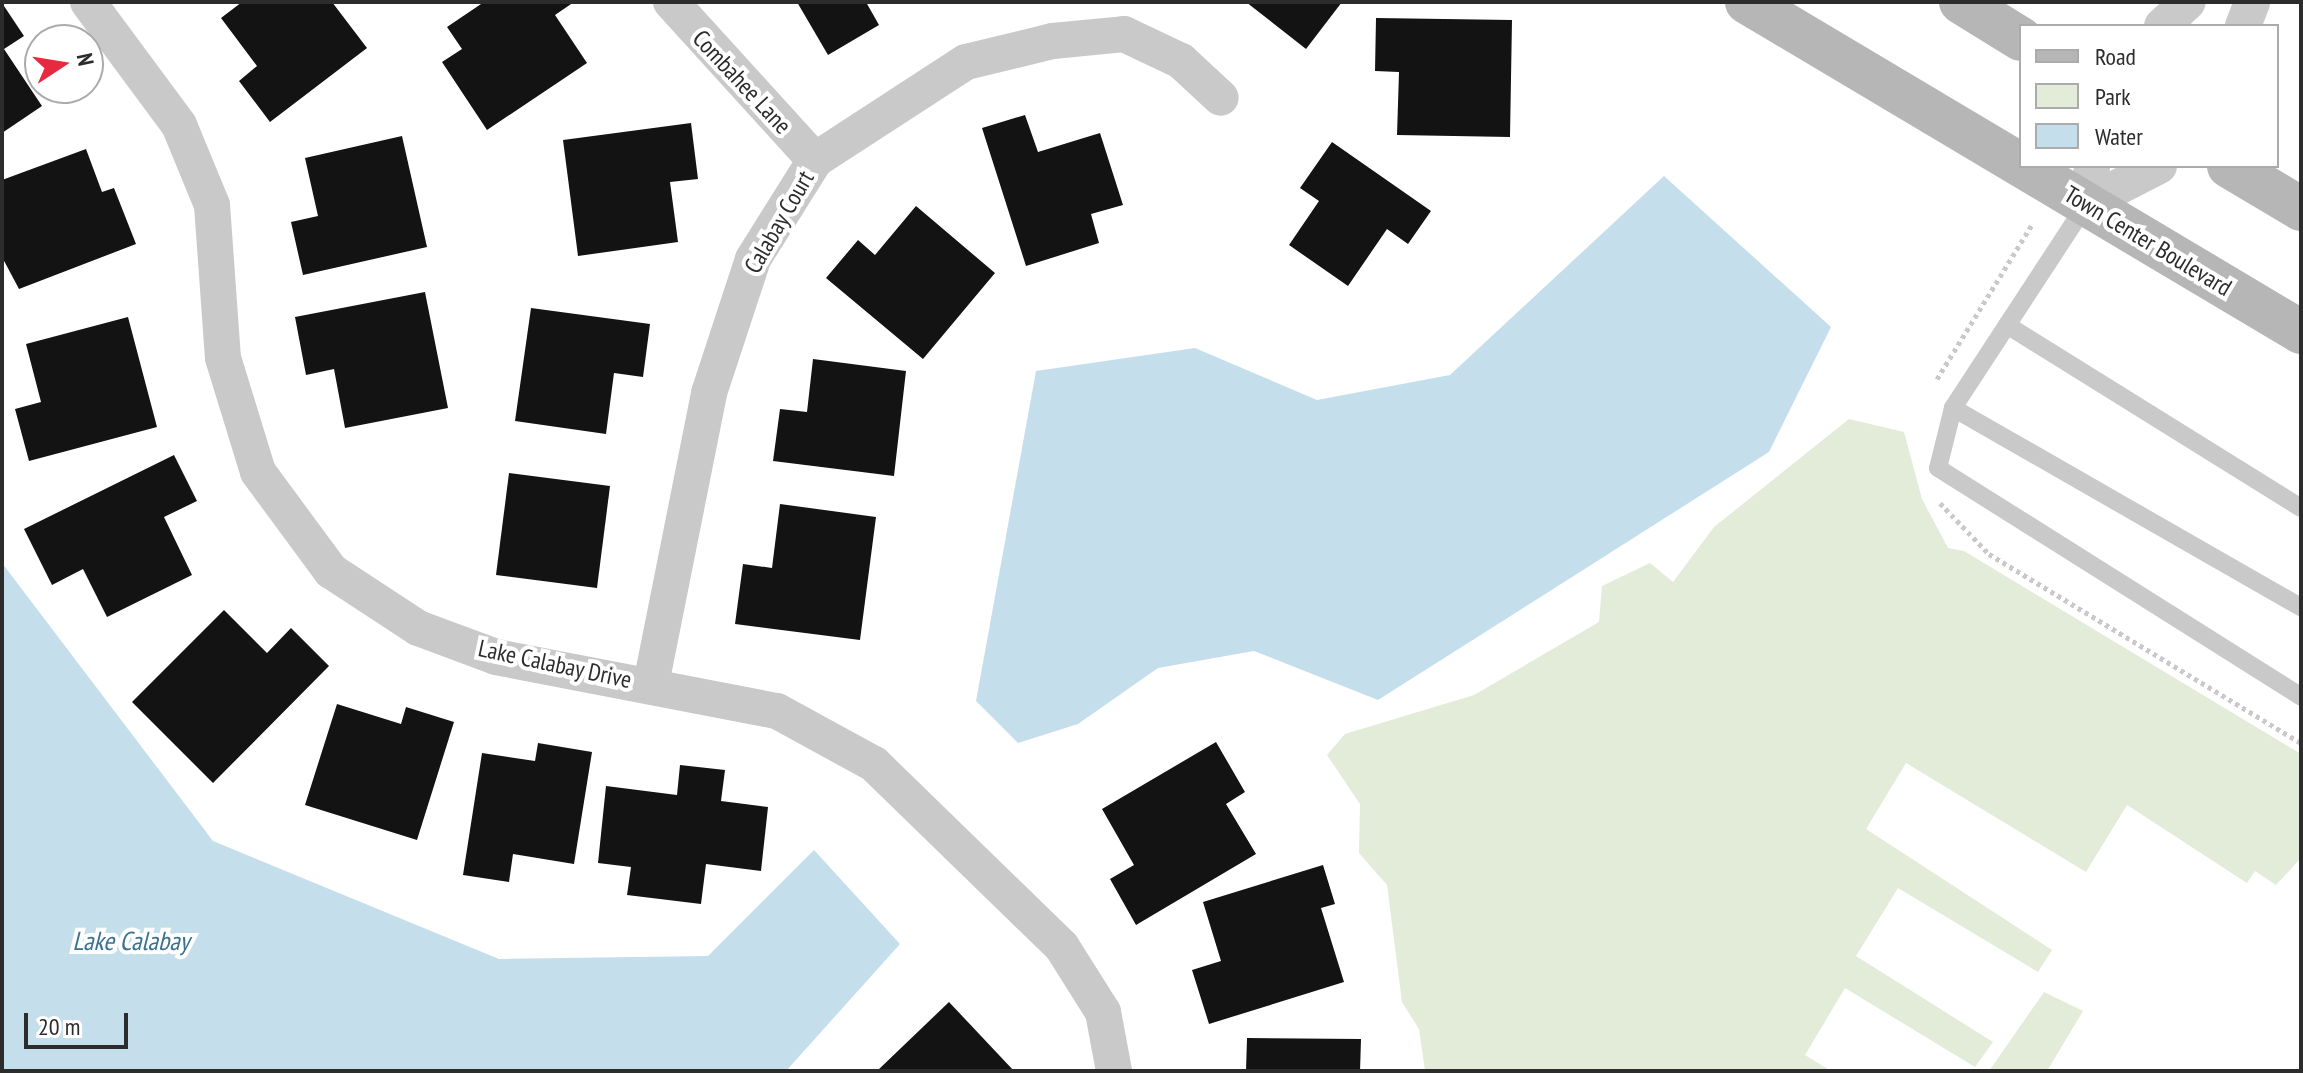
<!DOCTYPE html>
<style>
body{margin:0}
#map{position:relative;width:2303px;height:1073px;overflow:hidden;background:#fff;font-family:"PT Sans Narrow",sans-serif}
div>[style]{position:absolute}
.green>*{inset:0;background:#e3ebd9}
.water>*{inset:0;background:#c5deeb}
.building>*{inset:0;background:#131313}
.path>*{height:5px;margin-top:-2.5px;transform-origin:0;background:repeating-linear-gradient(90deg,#c9c9c9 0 4px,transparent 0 8px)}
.lane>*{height:18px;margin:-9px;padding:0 9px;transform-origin:9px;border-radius:9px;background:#c9c9c9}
.street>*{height:36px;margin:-18px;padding:0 18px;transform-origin:18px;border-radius:18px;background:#c9c9c9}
.secondary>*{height:44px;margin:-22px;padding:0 22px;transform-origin:22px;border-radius:22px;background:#b6b6b6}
span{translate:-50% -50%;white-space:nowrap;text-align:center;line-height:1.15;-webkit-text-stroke:8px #fff;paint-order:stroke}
.street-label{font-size:24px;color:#2c2c2c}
.water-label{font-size:26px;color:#3a728f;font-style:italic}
.frame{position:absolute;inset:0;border:4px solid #2c2c2c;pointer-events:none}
.legend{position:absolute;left:2019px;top:24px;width:260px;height:144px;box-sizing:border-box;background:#fff;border:2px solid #ababab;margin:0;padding:10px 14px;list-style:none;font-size:24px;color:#2c2c2c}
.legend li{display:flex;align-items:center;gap:16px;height:40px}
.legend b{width:40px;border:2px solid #ababab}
.north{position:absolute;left:24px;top:24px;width:80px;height:80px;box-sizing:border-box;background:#fff;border:2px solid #ababab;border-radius:50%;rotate:78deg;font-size:22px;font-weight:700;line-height:32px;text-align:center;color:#2c2c2c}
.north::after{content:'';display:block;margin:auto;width:28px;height:36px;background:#e82a40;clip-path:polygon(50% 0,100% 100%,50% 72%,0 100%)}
.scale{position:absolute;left:24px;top:1013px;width:104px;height:36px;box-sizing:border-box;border:4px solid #2c2c2c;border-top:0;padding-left:10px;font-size:24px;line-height:28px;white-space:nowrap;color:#2c2c2c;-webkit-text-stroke:6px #fff;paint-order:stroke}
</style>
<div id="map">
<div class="green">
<div style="clip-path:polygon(1849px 419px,1904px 432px,1922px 499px,1948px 548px,1964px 551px,2301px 754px,2301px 858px,2276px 885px,2255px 871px,2247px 883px,2127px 805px,2086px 872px,1906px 763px,1866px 829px,2052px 950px,2038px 972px,1898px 888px,1856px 956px,1993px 1042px,1975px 1067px,1845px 988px,1805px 1055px,1831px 1071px,1425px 1071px,1419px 1029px,1402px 1002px,1387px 885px,1359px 853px,1360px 804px,1327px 755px,1345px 734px,1474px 695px,1599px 622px,1602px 586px,1650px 563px,1673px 582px,1714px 527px)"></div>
<div style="clip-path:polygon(2044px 992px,2083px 1011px,2047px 1071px,1989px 1071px)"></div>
</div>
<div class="water">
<div style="clip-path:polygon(1664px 176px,1831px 327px,1769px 452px,1378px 700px,1254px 651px,1158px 668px,1078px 724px,1018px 743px,976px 701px,1036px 371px,1195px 348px,1317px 400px,1450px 375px)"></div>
<div style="clip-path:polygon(2px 563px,213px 841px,499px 959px,708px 956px,814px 850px,900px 944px,786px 1071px,2px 1071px)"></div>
</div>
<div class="building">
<div style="clip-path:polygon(242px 2px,332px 2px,367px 48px,270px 122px,239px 81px,257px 66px,221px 18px)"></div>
<div style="clip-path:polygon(484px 2px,574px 2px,555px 15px,587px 63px,487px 130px,442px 62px,462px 49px,447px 27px)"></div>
<div style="clip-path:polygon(797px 2px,866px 2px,879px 25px,828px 55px)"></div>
<div style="clip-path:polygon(1246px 2px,1342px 2px,1306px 49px)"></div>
<div style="clip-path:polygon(2px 3px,24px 36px,4px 49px,42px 106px,2px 133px)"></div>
<div style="clip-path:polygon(1376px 18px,1512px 20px,1510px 137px,1397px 135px,1399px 72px,1375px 71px)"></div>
<div style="clip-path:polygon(1025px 115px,1038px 152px,1100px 133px,1123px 205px,1091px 214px,1099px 243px,1026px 266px,982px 128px)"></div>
<div style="clip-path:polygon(691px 123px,698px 179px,670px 182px,678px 242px,578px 256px,563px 140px)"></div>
<div style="clip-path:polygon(402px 136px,427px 247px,303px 275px,291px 222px,318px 216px,305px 158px)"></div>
<div style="clip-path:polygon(1332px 142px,1431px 211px,1408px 244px,1387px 229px,1348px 286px,1289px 245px,1319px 201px,1300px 188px)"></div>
<div style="clip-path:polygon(86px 149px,102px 192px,114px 188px,136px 244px,19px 289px,2px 257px,2px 180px)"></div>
<div style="clip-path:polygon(916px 206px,995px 273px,923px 359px,826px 278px,858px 240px,875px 255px)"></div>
<div style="clip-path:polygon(425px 292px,448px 408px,345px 428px,334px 369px,306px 375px,295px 317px)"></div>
<div style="clip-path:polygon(531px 308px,650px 324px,643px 377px,614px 373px,606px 434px,515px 421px)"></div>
<div style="clip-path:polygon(128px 317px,157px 427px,29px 461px,15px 409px,41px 402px,26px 344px)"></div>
<div style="clip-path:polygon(813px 359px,906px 371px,894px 476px,773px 461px,780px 409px,807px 412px)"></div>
<div style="clip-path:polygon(174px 455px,197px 501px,164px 517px,192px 575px,107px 617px,83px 569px,52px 585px,24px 529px)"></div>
<div style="clip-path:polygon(509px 473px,610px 486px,597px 588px,496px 575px)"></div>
<div style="clip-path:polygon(780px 504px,876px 517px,860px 640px,735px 624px,743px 564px,772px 568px)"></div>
<div style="clip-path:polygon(224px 610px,267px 653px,291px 628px,329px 666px,213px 783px,132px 702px)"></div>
<div style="clip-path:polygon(337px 704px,401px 724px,406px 707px,454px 722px,417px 840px,305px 805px)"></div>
<div style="clip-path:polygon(1216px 742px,1245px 792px,1226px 804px,1256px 854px,1136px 925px,1110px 879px,1134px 865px,1102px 809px)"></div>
<div style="clip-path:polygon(538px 743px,592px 752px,574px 864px,513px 854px,509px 882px,463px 875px,482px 753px,535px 761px)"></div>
<div style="clip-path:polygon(680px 765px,725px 770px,721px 801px,768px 807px,761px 871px,706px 864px,701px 904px,627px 895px,631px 867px,598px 863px,606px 786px,677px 795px)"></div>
<div style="clip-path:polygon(1323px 865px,1335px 904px,1321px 908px,1344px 982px,1209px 1024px,1192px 970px,1221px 961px,1203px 902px)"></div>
<div style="clip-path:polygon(949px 1002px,1014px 1071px,877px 1071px)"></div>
<div style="clip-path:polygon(1247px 1038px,1361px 1039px,1360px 1071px,1246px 1071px)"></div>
</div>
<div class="path">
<div style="left:1937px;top:379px;width:183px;rotate:-58.4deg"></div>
<div style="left:1940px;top:503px;width:71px;rotate:46.1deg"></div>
<div style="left:1989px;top:554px;width:365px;rotate:31.2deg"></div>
</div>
<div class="lane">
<div style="left:2087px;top:203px;width:245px;rotate:123.2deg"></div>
<div style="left:1953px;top:408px;width:62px;rotate:104deg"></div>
<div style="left:1938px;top:468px;width:429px;rotate:32.2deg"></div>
<div style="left:2007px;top:325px;width:346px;rotate:31.9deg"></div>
<div style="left:1953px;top:408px;width:401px;rotate:29.8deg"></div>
</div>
<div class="street">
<div style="left:88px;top:2px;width:153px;rotate:53.5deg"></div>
<div style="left:179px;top:125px;width:87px;rotate:67.6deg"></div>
<div style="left:212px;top:205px;width:153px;rotate:85.9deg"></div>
<div style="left:223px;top:358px;width:119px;rotate:72.9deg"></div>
<div style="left:258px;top:472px;width:123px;rotate:53.6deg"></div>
<div style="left:331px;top:571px;width:104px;rotate:33.2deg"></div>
<div style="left:418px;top:628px;width:83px;rotate:20.4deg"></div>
<div style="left:496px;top:657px;width:286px;rotate:10.9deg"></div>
<div style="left:777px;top:711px;width:111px;rotate:28.7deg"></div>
<div style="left:874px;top:764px;width:262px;rotate:44.2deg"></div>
<div style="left:1062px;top:947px;width:77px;rotate:57.8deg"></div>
<div style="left:1103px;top:1012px;width:60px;rotate:79.4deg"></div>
<div style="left:671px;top:2px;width:214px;rotate:47.7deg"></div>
<div style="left:2162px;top:26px;width:35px;rotate:-43deg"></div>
<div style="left:2243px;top:26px;width:26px;rotate:-69deg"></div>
<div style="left:2087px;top:203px;width:81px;rotate:-27.2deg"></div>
<div style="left:2087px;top:203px;width:37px;rotate:-82deg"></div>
<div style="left:651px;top:684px;width:297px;rotate:-78.7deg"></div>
<div style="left:709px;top:393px;width:141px;rotate:-71.8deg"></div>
<div style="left:753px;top:259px;width:117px;rotate:-57.9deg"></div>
<div style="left:815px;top:160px;width:180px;rotate:-33deg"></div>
<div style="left:966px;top:62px;width:89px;rotate:-13.6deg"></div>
<div style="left:1053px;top:41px;width:71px;rotate:-5.6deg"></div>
<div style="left:1124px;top:34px;width:63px;rotate:25.3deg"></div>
<div style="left:1181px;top:61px;width:54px;rotate:42.8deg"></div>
</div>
<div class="secondary">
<div style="left:1747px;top:2px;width:645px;rotate:30.78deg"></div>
<div style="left:1961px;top:2px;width:70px;rotate:31.7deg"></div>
<div style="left:2229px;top:166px;width:84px;rotate:30.8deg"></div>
</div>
<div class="street-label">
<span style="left:742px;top:82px;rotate:47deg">Combahee Lane</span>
<span style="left:779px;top:222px;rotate:-60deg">Calabay Court</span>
<span style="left:2148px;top:241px;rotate:31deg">Town Center Boulevard</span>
<span style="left:555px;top:664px;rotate:12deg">Lake Calabay Drive</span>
</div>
<div class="water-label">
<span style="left:131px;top:941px">Lake Calabay</span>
</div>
<div class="frame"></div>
<ul class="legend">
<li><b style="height:10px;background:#b6b6b6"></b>Road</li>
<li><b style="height:22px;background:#e3ebd9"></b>Park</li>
<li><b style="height:22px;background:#c5deeb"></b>Water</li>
</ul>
<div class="north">N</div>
<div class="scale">20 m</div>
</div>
